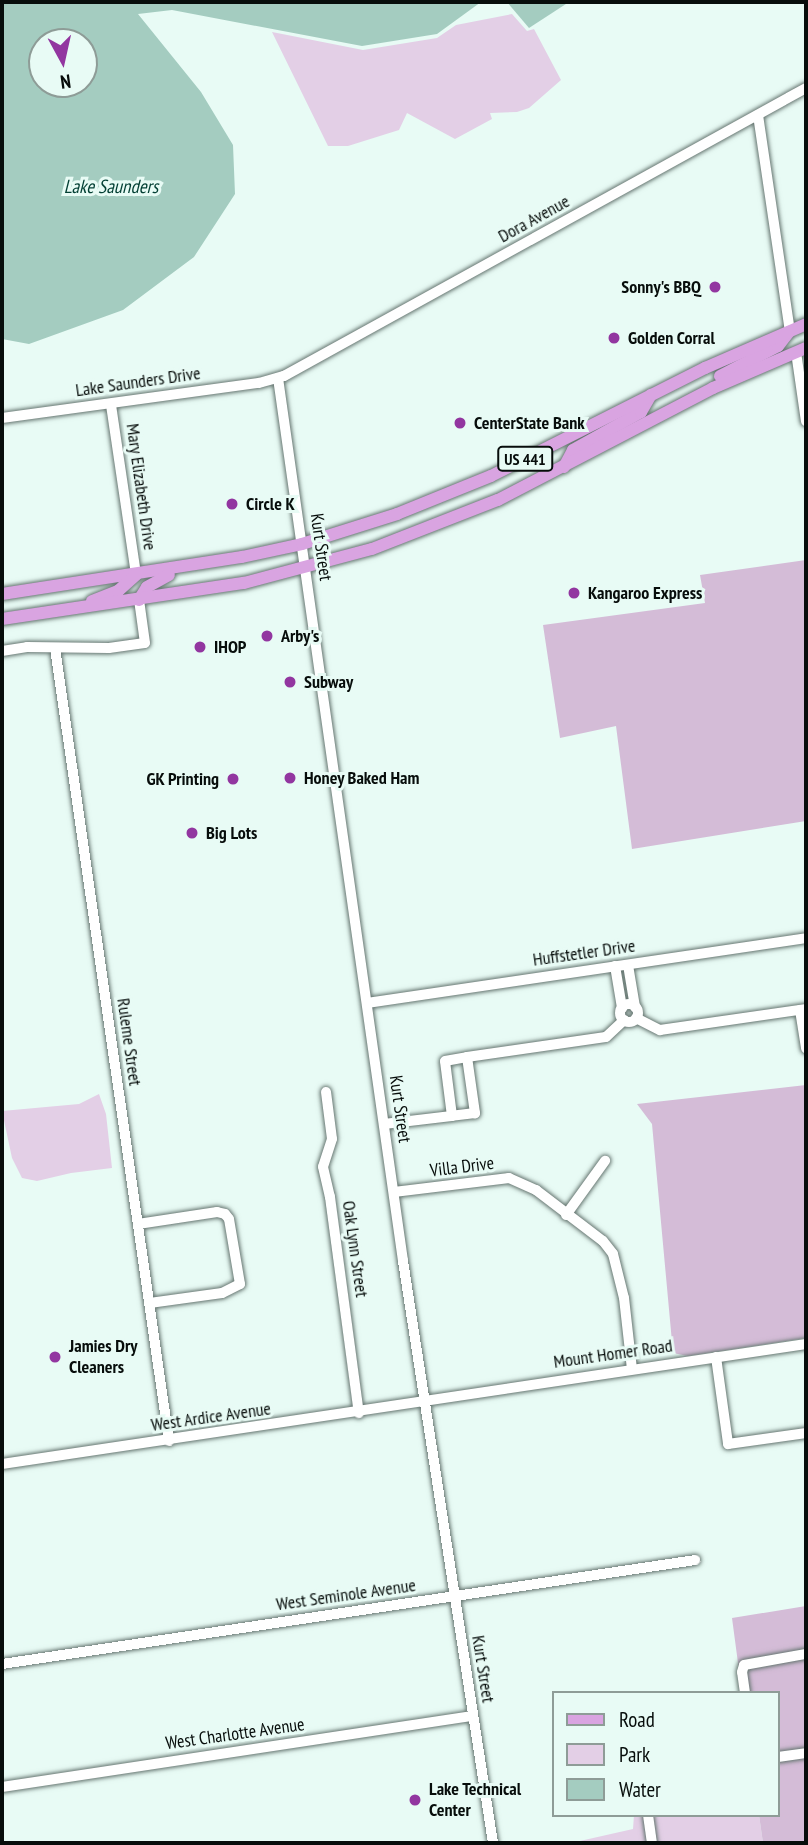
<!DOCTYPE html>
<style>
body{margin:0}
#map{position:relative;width:808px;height:1845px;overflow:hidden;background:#e8fbf5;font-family:"PT Sans Narrow",sans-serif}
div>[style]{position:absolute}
.green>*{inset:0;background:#e3cfe6}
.forest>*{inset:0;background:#d4bcd7}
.water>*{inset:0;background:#a4ccc0}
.roads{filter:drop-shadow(0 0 2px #667671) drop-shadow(0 0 2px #667671)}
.minor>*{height:10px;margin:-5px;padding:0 5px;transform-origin:5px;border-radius:5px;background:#fff}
.minor>.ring{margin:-5px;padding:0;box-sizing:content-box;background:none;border:10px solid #fff;border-radius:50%}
.major>*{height:12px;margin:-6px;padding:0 6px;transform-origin:6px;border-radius:6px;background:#d9a4e1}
.dots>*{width:19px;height:19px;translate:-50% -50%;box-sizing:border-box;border:4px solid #e8fbf5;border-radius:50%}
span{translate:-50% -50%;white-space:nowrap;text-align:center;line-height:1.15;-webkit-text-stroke:6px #e8fbf5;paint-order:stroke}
.shield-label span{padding:2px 5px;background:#e8fbf5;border:2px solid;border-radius:5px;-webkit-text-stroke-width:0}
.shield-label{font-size:16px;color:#070d0b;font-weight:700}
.street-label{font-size:18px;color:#070d0b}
.poi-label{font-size:18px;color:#070d0b;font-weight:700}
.right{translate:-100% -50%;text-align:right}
.left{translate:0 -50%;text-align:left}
.water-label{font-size:19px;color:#023f33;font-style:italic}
.frame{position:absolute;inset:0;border:4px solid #070d0b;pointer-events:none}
.legend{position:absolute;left:552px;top:1691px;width:228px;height:126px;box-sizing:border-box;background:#e8fbf5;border:2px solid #8e9c97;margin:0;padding:9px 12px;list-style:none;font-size:21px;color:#070d0b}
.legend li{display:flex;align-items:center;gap:14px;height:35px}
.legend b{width:35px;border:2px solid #8e9c97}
.north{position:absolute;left:28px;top:28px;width:70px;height:70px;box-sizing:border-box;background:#e8fbf5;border:2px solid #8e9c97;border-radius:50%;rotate:172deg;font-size:19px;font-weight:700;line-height:28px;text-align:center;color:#070d0b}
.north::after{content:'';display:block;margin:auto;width:24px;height:32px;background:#9236a0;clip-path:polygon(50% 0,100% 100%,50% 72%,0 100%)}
</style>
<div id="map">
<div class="green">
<div style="clip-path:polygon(512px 14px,527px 31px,534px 29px,561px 80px,529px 108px,517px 112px,490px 113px,492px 119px,455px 139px,407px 113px,399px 130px,348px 146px,328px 146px,272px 32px,363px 50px,437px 38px,456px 25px)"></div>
<div style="clip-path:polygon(99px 1094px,106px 1114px,112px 1168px,71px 1173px,37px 1181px,22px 1178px,12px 1158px,2px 1111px,79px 1104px)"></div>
<div style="clip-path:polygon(634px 1815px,759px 1815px,763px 1843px,571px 1843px,633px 1829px)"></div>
</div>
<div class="forest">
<div style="clip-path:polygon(806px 560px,806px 821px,632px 849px,616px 726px,560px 738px,543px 625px,705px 603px,700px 575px)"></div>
<div style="clip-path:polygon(806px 1085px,806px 1338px,688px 1356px,673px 1353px,652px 1124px,637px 1104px)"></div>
<div style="clip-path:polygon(806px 1606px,806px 1843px,763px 1843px,759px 1815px,778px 1815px,778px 1693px,742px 1693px,732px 1618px)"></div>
</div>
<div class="water">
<div style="clip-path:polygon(evenodd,2px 2px,481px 2px,437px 34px,362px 46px,172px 10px,138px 14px,201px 92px,233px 145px,235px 194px,194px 257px,123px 310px,29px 344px,2px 339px,2px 2px,42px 42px,84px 42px,84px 84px,42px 84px,42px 42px)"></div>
<div style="clip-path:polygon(507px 2px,569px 2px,529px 28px)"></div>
</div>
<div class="roads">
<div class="minor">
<div style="left:758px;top:115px;width:218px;rotate:81.6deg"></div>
<div style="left:796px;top:352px;width:70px;rotate:81.8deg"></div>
<div style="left:278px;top:378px;width:892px;rotate:81.94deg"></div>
<div style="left:403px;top:1261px;width:589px;rotate:81.21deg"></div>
<div style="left:111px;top:405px;width:172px;rotate:81.6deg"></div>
<div style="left:2px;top:418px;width:259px;rotate:-7.8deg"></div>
<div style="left:259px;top:383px;width:26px;rotate:-16deg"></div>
<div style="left:284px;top:376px;width:596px;rotate:-28.89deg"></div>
<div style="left:55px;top:648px;width:801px;rotate:81.82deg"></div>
<div style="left:2px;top:651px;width:25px;rotate:-9deg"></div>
<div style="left:27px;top:647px;width:82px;rotate:0.7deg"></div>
<div style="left:109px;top:648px;width:36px;rotate:-8deg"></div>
<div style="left:145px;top:643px;width:43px;rotate:-97.9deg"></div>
<div style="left:628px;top:965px;width:43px;rotate:80.5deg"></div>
<div style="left:615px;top:966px;width:43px;rotate:80.5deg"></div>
<div style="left:367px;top:1003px;width:444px;rotate:-8.4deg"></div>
<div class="ring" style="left:620px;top:1004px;width:8px;height:8px"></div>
<div style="left:800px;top:1010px;width:39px;rotate:81deg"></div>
<div style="left:636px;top:1018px;width:27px;rotate:27deg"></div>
<div style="left:660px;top:1030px;width:148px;rotate:-8.2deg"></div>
<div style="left:467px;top:1057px;width:57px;rotate:81.9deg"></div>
<div style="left:475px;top:1113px;width:23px;rotate:173deg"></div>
<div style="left:452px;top:1116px;width:55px;rotate:-97.3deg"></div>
<div style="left:445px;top:1061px;width:22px;rotate:-10deg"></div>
<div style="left:467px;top:1057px;width:140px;rotate:-8.2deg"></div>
<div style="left:606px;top:1037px;width:25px;rotate:-43deg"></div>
<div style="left:326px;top:1092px;width:47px;rotate:82.7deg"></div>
<div style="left:332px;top:1139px;width:29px;rotate:108deg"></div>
<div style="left:323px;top:1167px;width:31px;rotate:77deg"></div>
<div style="left:330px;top:1197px;width:218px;rotate:82.4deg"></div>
<div style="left:384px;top:1124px;width:68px;rotate:-6.7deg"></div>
<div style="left:394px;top:1192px;width:116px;rotate:-6.9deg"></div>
<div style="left:509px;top:1178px;width:30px;rotate:24deg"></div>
<div style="left:536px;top:1190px;width:84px;rotate:37.3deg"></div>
<div style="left:603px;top:1241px;width:16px;rotate:52deg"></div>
<div style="left:613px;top:1254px;width:45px;rotate:76deg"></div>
<div style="left:624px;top:1298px;width:71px;rotate:83.6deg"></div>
<div style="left:566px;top:1215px;width:67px;rotate:-54.2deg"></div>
<div style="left:138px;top:1224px;width:80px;rotate:-8.6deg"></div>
<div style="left:217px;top:1212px;width:8px;rotate:14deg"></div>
<div style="left:225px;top:1214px;width:6px;rotate:51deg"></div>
<div style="left:229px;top:1219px;width:66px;rotate:80.4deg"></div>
<div style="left:240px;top:1284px;width:20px;rotate:153deg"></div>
<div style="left:222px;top:1293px;width:73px;rotate:172.1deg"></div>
<div style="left:716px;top:1357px;width:88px;rotate:82.1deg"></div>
<div style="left:728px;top:1444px;width:79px;rotate:-8deg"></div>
<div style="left:2px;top:1464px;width:813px;rotate:-8.49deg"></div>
<div style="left:2px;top:1664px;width:701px;rotate:-8.53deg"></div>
<div style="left:745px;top:1693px;width:21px;rotate:-98deg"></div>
<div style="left:742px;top:1672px;width:7px;rotate:-74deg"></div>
<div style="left:744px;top:1665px;width:63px;rotate:-10.1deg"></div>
<div style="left:778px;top:1757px;width:28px;rotate:-8deg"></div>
<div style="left:2px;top:1787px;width:476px;rotate:-8.6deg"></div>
<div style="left:648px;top:1815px;width:28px;rotate:82deg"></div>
</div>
<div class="major">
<div style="left:720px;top:376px;width:65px;rotate:-27.3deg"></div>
<div style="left:778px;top:346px;width:18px;rotate:-52deg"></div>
<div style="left:564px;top:467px;width:19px;rotate:-62deg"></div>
<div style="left:573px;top:450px;width:78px;rotate:-29.2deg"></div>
<div style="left:641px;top:412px;width:20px;rotate:-60deg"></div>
<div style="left:2px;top:594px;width:243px;rotate:-8.8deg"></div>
<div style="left:242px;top:557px;width:61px;rotate:-12.2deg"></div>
<div style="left:302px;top:544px;width:100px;rotate:-17.5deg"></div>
<div style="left:397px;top:514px;width:101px;rotate:-22deg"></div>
<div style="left:491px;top:476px;width:240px;rotate:-26.8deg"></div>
<div style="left:705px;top:368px;width:110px;rotate:-23.5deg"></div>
<div style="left:139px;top:600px;width:15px;rotate:-58deg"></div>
<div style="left:147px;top:587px;width:25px;rotate:-29deg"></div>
<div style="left:92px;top:601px;width:28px;rotate:-21deg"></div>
<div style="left:118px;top:591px;width:24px;rotate:-42deg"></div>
<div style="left:2px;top:619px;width:245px;rotate:-8.5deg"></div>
<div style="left:244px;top:583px;width:132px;rotate:-14.9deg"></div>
<div style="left:372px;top:549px;width:135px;rotate:-21.3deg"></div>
<div style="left:498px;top:500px;width:242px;rotate:-27.5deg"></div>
<div style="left:713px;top:388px;width:101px;rotate:-23.3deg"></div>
</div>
</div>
<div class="dots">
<div style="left:715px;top:287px;background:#9236a0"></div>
<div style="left:614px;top:338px;background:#9236a0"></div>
<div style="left:460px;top:423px;background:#9236a0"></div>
<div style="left:232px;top:504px;background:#9236a0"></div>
<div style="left:574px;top:593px;background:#9236a0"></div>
<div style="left:267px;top:636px;background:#9236a0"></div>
<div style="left:200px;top:647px;background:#9236a0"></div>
<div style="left:290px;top:682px;background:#9236a0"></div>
<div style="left:290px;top:778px;background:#9236a0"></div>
<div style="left:233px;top:779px;background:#9236a0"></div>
<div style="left:192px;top:833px;background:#9236a0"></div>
<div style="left:55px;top:1357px;background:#9236a0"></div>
<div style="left:415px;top:1800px;background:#9236a0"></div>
</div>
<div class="shield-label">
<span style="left:525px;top:459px">US 441</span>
</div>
<div class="street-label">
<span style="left:534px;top:219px;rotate:-29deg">Dora Avenue</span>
<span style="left:138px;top:382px;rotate:-8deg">Lake Saunders Drive</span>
<span style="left:141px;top:487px;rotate:82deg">Mary Elizabeth Drive</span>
<span style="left:321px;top:547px;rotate:82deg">Kurt Street</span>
<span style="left:584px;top:953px;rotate:-8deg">Huffstetler Drive</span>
<span style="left:129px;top:1042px;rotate:82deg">Ruleme Street</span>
<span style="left:400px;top:1109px;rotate:82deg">Kurt Street</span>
<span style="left:462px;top:1167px;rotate:-7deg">Villa Drive</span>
<span style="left:355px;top:1249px;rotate:82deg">Oak Lynn Street</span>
<span style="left:613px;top:1354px;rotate:-8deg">Mount Homer Road</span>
<span style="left:211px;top:1417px;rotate:-8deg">West Ardice Avenue</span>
<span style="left:346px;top:1595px;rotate:-8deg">West Seminole Avenue</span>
<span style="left:483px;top:1669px;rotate:81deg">Kurt Street</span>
<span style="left:235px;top:1734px;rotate:-8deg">West Charlotte Avenue</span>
</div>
<div class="poi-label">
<span class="right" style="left:701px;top:287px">Sonny's BBQ</span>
<span class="left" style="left:628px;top:338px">Golden Corral</span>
<span class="left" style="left:474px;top:423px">CenterState Bank</span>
<span class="left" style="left:246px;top:504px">Circle K</span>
<span class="left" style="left:588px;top:593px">Kangaroo Express</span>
<span class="left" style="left:281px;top:636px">Arby's</span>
<span class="left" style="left:214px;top:647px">IHOP</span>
<span class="left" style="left:304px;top:682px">Subway</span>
<span class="left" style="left:304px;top:778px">Honey Baked Ham</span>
<span class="right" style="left:219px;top:779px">GK Printing</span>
<span class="left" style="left:206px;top:833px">Big Lots</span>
<span class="left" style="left:69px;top:1357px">Jamies Dry<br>Cleaners</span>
<span class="left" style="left:429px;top:1800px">Lake Technical<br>Center</span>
</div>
<div class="water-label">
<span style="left:111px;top:187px">Lake Saunders</span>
</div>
<div class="frame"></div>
<ul class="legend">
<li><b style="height:9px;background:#d9a4e1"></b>Road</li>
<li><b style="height:19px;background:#e3cfe6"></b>Park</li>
<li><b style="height:19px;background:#a4ccc0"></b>Water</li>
</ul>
<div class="north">N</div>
</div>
